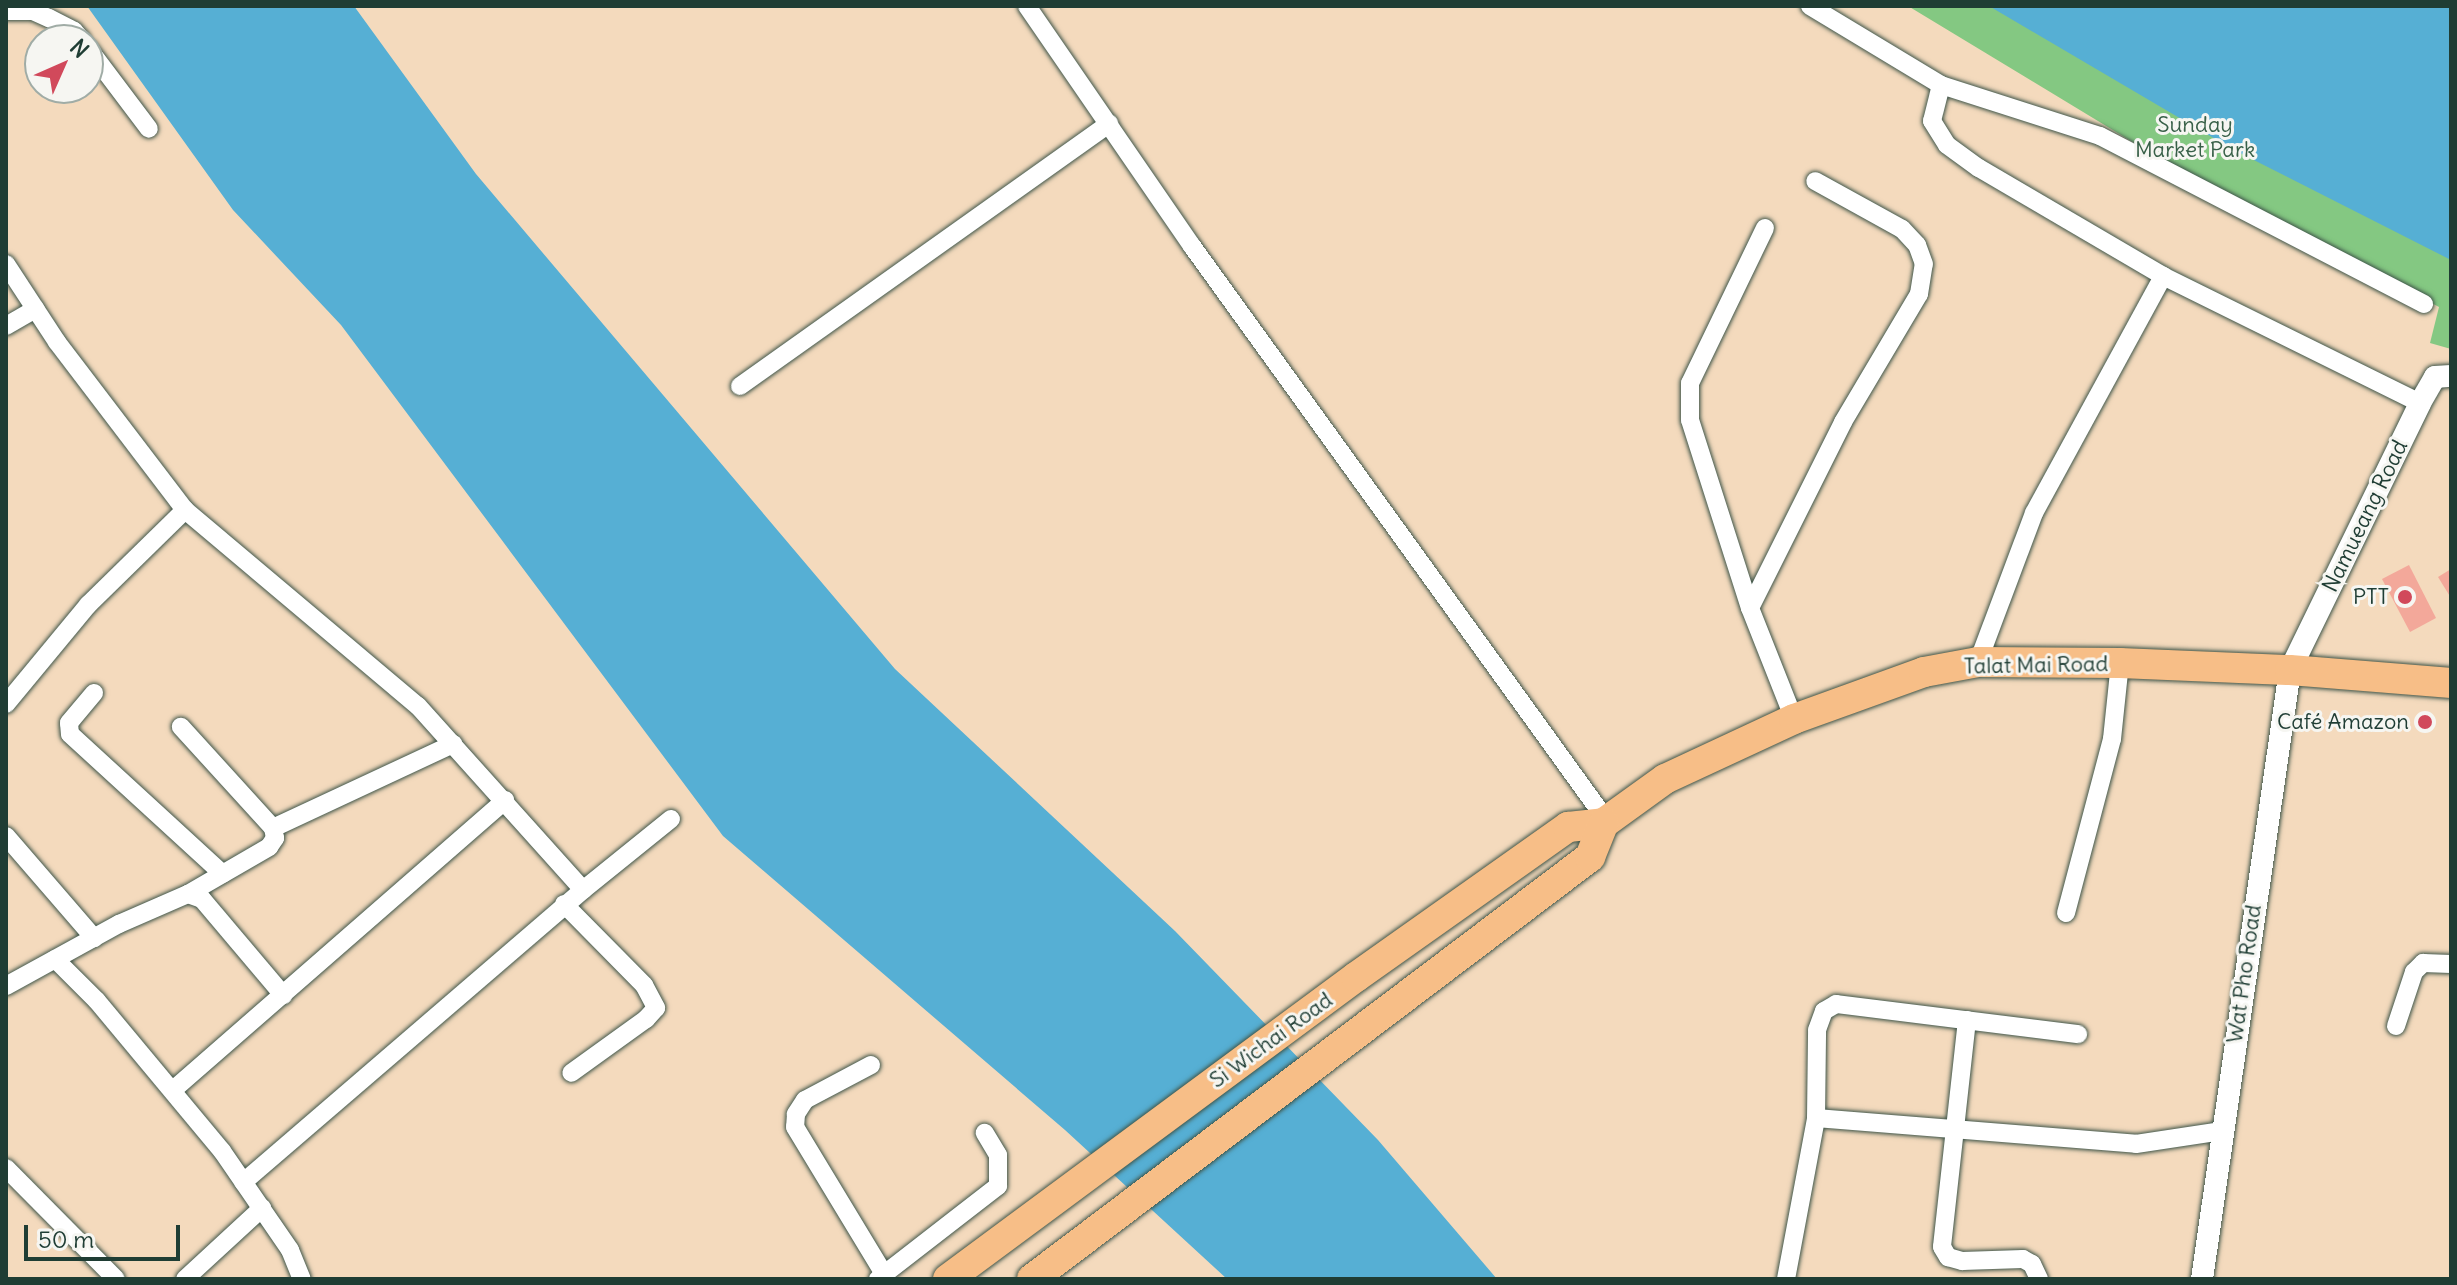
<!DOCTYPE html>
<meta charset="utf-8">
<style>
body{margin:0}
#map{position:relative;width:2457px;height:1285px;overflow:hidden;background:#f4dabd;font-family:Delius,sans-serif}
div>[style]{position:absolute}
.green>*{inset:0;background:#84c882}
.water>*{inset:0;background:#56afd4}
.building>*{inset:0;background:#f3a89a}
.roads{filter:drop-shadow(0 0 2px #3f5549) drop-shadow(0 0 2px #3f5549)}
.minor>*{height:18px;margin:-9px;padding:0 9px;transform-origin:9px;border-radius:9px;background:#fff}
.tertiary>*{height:22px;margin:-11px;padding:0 11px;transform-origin:11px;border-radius:11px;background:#fff}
.primary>*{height:30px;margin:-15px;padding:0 15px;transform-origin:15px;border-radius:15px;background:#f7be87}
.dots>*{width:22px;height:22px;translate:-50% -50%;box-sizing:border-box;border:4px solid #f6f6f2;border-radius:50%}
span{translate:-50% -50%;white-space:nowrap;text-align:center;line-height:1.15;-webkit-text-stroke:6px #f6f6f2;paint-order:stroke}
.park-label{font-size:22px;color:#386048}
.street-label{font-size:22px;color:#1f3d34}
.poi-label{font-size:22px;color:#1f3d34}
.right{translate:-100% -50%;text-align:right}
.frame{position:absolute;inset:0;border:8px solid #1f3d34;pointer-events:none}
.north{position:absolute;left:24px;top:24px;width:80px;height:80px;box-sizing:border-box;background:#f6f6f2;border:2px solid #a0aca6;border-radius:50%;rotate:45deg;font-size:22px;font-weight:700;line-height:32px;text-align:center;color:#1f3d34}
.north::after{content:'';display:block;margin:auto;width:28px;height:36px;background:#d1495b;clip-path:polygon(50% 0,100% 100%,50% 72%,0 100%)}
.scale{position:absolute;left:24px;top:1225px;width:156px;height:36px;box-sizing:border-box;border:4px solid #1f3d34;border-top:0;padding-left:10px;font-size:24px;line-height:28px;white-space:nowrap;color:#1f3d34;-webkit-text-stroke:6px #f6f6f2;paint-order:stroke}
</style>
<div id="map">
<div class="green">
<div style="clip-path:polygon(1908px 6px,2026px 6px,2451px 237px,2451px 349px,2430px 343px,2439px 307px,2154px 155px)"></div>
</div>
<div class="water">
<div style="clip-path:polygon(87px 6px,354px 6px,476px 174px,895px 669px,1175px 931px,1378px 1140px,1497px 1279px,1227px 1279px,1065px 1130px,723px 836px,341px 325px,233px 210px)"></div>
<div style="clip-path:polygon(1989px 6px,2451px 6px,2451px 260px,2234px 150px)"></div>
</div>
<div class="building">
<div style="clip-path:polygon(2409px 565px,2436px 618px,2410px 632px,2382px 579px)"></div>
<div style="clip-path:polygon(2451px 569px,2451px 598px,2438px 577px)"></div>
</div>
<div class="roads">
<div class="minor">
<div style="left:1027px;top:6px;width:291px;rotate:55.5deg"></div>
<div style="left:1192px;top:246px;width:709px;rotate:54.18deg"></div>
<div style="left:1810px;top:6px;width:153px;rotate:31.1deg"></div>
<div style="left:1941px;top:85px;width:37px;rotate:104deg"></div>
<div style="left:1932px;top:121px;width:28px;rotate:58deg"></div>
<div style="left:1947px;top:145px;width:39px;rotate:36deg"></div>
<div style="left:1979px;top:168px;width:213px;rotate:30.4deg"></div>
<div style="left:2163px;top:276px;width:287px;rotate:26.3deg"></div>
<div style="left:6px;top:11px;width:27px"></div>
<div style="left:33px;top:11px;width:17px;rotate:24deg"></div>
<div style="left:49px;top:18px;width:28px;rotate:27deg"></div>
<div style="left:74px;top:31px;width:12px;rotate:48deg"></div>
<div style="left:88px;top:48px;width:101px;rotate:53deg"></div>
<div style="left:1941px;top:85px;width:167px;rotate:17.8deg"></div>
<div style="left:2100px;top:136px;width:365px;rotate:27.4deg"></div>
<div style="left:1765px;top:228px;width:172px;rotate:115.8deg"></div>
<div style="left:1690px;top:383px;width:37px;rotate:90deg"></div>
<div style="left:1690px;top:420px;width:197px;rotate:72.3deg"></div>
<div style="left:1750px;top:608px;width:119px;rotate:68.4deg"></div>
<div style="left:6px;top:264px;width:93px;rotate:56.8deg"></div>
<div style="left:57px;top:342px;width:211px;rotate:52.7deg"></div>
<div style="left:185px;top:510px;width:304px;rotate:40.1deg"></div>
<div style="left:418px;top:706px;width:247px;rotate:48.1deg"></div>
<div style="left:583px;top:890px;width:448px;rotate:139.3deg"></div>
<div style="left:6px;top:326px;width:34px;rotate:-30deg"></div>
<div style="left:740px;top:386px;width:453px;rotate:-35.4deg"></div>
<div style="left:1750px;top:608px;width:208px;rotate:-63.4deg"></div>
<div style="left:1843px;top:422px;width:149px;rotate:-59.3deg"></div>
<div style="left:1919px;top:294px;width:30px;rotate:-81deg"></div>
<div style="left:1924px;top:264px;width:20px;rotate:-110deg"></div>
<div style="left:1917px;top:245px;width:22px;rotate:-133deg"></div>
<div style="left:1902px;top:229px;width:99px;rotate:-151.1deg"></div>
<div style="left:1978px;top:662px;width:159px;rotate:-69.4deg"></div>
<div style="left:2034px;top:513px;width:270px;rotate:-61.4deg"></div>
<div style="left:94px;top:693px;width:39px;rotate:130deg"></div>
<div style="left:69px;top:723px;width:11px;rotate:85deg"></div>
<div style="left:70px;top:734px;width:207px;rotate:42.5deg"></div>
<div style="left:6px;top:704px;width:129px;rotate:-50.4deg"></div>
<div style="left:88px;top:605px;width:136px;rotate:-44.4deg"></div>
<div style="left:273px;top:828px;width:199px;rotate:-25deg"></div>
<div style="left:6px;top:836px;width:135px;rotate:49.2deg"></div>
<div style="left:583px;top:890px;width:113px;rotate:-38.9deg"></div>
<div style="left:188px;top:894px;width:15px;rotate:20deg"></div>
<div style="left:202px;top:899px;width:126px;rotate:49.8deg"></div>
<div style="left:564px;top:904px;width:114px;rotate:45.4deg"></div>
<div style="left:644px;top:985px;width:26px;rotate:62deg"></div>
<div style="left:656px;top:1008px;width:15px;rotate:132deg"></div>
<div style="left:646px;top:1019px;width:92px;rotate:144.2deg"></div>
<div style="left:2066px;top:913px;width:180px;rotate:-75.2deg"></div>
<div style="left:2112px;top:739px;width:76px;rotate:-84deg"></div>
<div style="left:55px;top:959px;width:59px;rotate:45deg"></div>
<div style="left:97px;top:1001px;width:195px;rotate:50.2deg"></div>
<div style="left:222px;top:1151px;width:120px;rotate:55.5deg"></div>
<div style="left:290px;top:1250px;width:31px;rotate:68deg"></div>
<div style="left:6px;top:986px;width:129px;rotate:-28.8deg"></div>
<div style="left:119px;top:924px;width:75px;rotate:-23.5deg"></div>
<div style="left:188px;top:894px;width:94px;rotate:-30.1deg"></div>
<div style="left:269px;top:847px;width:11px;rotate:-56deg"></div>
<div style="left:275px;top:838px;width:10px;rotate:-101deg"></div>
<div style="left:273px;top:828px;width:137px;rotate:-132.3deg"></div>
<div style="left:1967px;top:1020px;width:228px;rotate:96.3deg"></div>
<div style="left:1942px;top:1247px;width:12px;rotate:59deg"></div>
<div style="left:1948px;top:1257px;width:15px;rotate:16deg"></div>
<div style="left:1962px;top:1261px;width:61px;rotate:-1.9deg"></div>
<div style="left:2023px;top:1259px;width:10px;rotate:29deg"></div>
<div style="left:2032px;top:1264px;width:17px;rotate:65deg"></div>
<div style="left:2396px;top:1026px;width:57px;rotate:-71.6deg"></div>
<div style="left:2414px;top:972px;width:13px;rotate:-45deg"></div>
<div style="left:2423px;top:963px;width:28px;rotate:2deg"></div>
<div style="left:871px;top:1065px;width:75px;rotate:152.1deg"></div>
<div style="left:805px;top:1100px;width:17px;rotate:123deg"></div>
<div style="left:796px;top:1114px;width:13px;rotate:94deg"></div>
<div style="left:795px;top:1127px;width:172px;rotate:58.8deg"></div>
<div style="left:173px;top:1090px;width:441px;rotate:-41.1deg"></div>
<div style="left:1816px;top:1118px;width:321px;rotate:4.6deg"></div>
<div style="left:2136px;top:1144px;width:87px;rotate:-8.6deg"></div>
<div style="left:6px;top:1168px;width:156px;rotate:45.3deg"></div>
<div style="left:185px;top:1279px;width:105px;rotate:-42.7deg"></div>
<div style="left:878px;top:1279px;width:152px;rotate:-37.8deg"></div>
<div style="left:998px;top:1186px;width:31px;rotate:-90deg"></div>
<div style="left:998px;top:1155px;width:26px;rotate:-121deg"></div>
<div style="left:1786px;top:1279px;width:164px;rotate:-79.4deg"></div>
<div style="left:1816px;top:1118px;width:88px;rotate:-89.3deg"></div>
<div style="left:1817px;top:1030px;width:20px;rotate:-70deg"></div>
<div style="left:1824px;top:1011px;width:14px;rotate:-30deg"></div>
<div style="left:1836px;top:1004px;width:244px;rotate:7.1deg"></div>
</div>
<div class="tertiary">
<div style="left:2202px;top:1279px;width:615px;rotate:-81.78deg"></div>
<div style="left:2290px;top:670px;width:297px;rotate:-64deg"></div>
<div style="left:2420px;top:403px;width:30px;rotate:-60deg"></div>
<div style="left:2435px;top:377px;width:16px;rotate:-4deg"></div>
</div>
<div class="primary">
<div style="left:948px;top:1279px;width:508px;rotate:-36.51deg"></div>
<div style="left:1356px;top:977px;width:260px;rotate:-35.3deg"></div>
<div style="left:1568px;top:827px;width:36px;rotate:-6deg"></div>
<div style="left:1604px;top:823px;width:75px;rotate:-35.8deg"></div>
<div style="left:1665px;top:779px;width:142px;rotate:-24.9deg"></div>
<div style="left:1794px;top:719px;width:138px;rotate:-19.9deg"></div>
<div style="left:1924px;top:672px;width:55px;rotate:-10.5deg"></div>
<div style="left:1978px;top:662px;width:142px;rotate:0.4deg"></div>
<div style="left:2120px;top:663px;width:170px;rotate:2.4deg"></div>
<div style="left:2290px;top:670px;width:162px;rotate:4.6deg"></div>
<div style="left:1032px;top:1279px;width:700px;rotate:-37.1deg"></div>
<div style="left:1590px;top:857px;width:37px;rotate:-68deg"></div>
</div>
</div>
<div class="dots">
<div style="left:2405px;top:597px;background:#d1495b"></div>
<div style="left:2425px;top:722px;background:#d1495b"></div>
</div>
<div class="park-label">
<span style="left:2195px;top:137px">Sunday<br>Market Park</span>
</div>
<div class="street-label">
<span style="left:2365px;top:516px;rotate:-64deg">Namueang Road</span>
<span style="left:2036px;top:665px;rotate:-1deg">Talat Mai Road</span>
<span style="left:2244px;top:974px;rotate:-82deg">Wat Pho Road</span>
<span style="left:1271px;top:1040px;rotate:-36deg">Si Wichai Road</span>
</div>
<div class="poi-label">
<span class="right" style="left:2389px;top:597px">PTT</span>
<span class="right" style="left:2409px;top:722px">Café Amazon</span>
</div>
<div class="frame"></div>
<div class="north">N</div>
<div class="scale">50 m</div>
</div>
